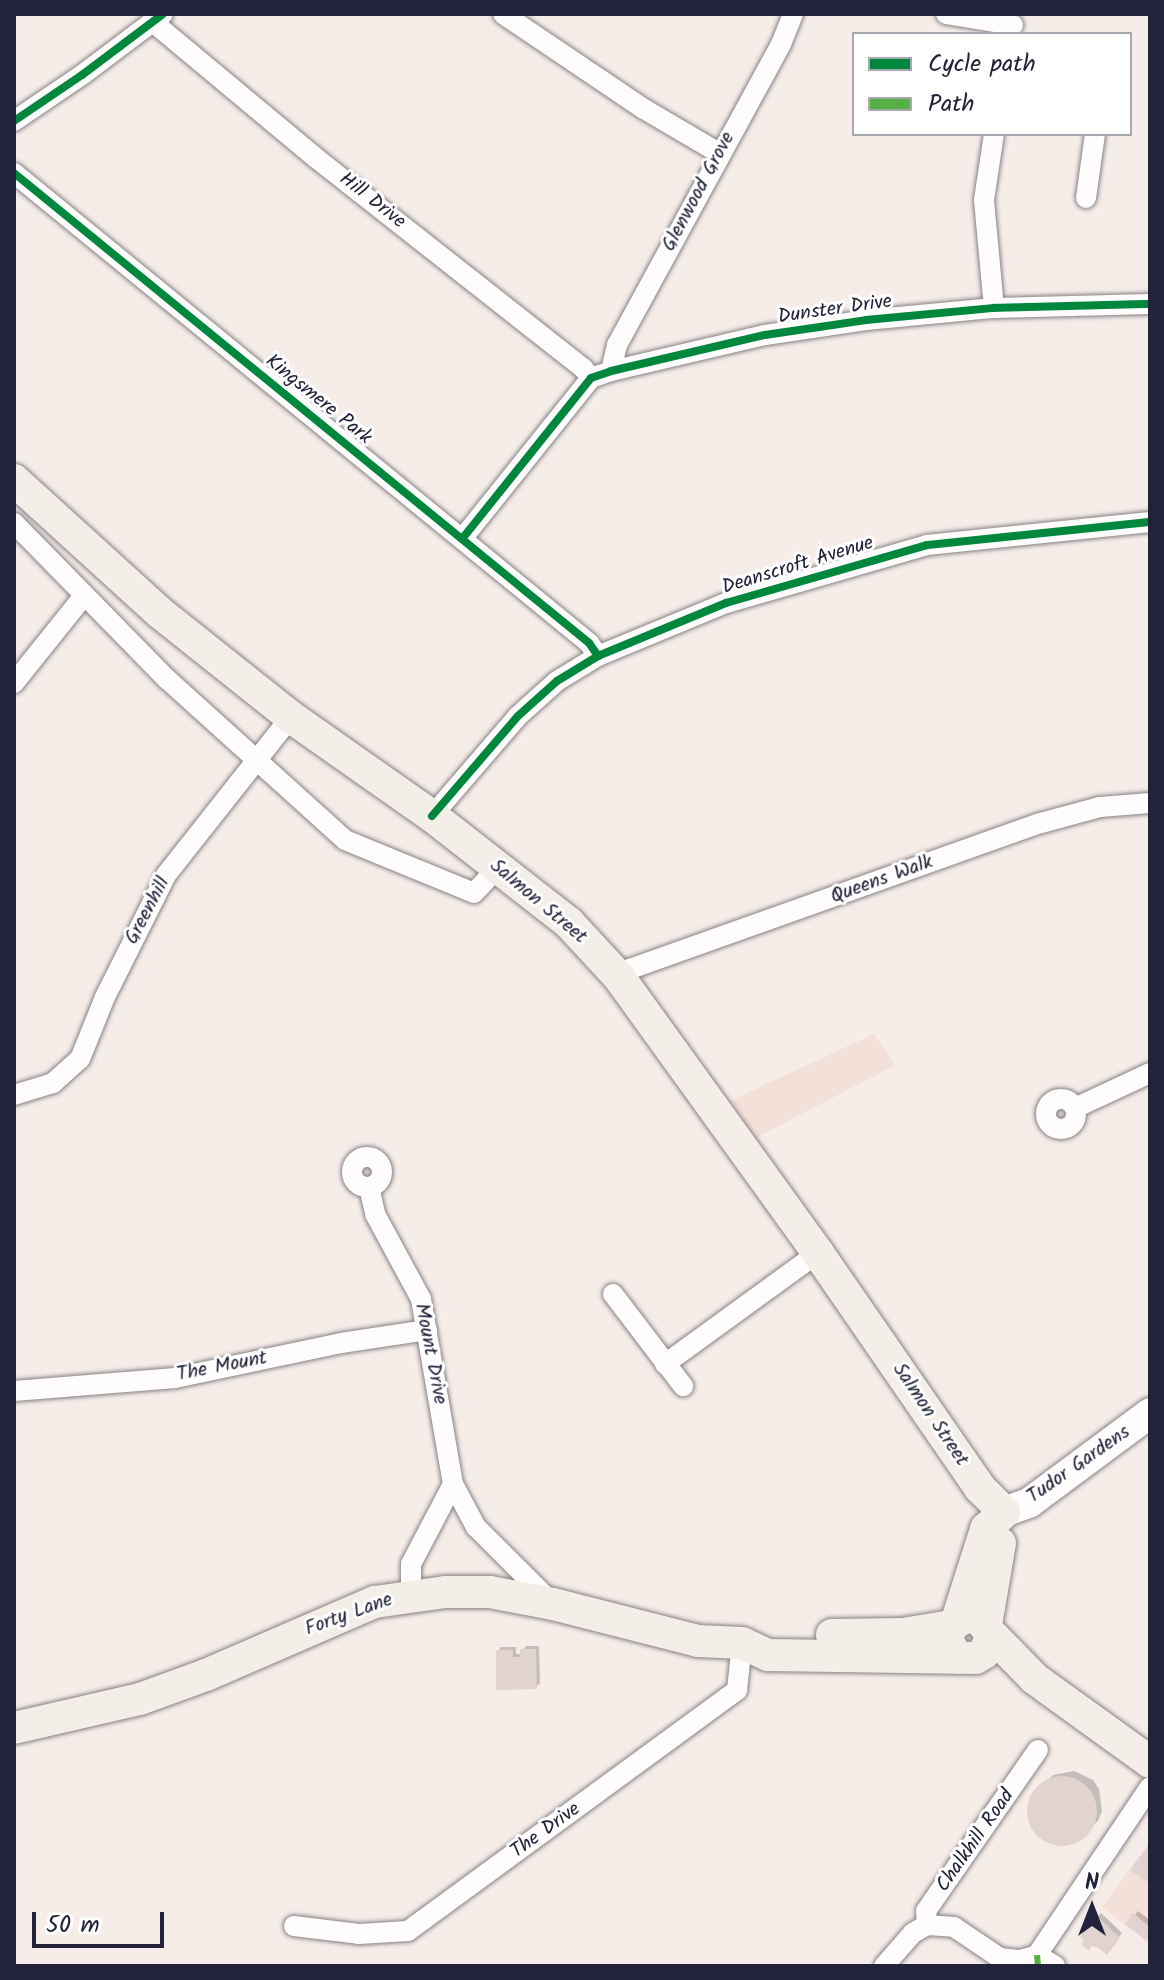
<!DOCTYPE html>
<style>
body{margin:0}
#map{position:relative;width:1164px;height:1980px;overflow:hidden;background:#f6ede9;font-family:Kalam,sans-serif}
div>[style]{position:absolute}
.built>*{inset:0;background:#f3e0d9}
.shadow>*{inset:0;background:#0003}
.building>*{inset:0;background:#e2d3ce}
.round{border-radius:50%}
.roads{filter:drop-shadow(0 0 2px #868285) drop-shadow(0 0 2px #868285)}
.minor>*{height:20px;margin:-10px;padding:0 10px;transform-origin:10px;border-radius:10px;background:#fefcfc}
.minor>.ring{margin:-10px;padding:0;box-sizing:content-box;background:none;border:20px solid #fefcfc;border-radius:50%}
.secondary>*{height:30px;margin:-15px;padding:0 15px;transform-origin:15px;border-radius:15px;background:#fefcfc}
.primary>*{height:32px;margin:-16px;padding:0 16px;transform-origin:16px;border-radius:16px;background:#f3eee7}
.quiet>*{height:6px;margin-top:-3px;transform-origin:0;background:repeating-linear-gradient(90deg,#55b146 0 12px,transparent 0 18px)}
.cycleway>*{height:8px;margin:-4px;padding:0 4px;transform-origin:4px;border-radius:4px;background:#00873e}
span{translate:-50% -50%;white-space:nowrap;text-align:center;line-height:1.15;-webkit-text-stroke:6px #fff;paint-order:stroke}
.street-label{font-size:20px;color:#22223b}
.frame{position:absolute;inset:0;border:16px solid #22223b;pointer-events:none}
.legend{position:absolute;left:852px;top:32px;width:280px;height:104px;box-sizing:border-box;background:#fff;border:2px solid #a7a7b1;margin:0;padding:10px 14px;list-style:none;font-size:24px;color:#22223b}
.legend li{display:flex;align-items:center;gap:16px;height:40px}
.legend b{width:40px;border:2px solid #a7a7b1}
.north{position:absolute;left:1052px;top:1868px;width:80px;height:80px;-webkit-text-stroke:6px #fff;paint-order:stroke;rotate:0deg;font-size:22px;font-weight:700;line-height:32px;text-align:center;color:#22223b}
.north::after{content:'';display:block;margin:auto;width:28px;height:36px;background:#22223b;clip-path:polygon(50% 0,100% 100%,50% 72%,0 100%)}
.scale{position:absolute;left:32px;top:1912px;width:132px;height:36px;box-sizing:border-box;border:4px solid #22223b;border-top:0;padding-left:10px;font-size:24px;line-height:28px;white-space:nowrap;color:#22223b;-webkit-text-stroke:6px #fff;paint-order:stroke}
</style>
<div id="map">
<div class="built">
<div style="clip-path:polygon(874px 1034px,895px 1065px,756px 1138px,730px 1101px)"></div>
<div style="clip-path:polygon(1150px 1842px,1150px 1944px,1102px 1907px)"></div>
</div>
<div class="shadow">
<div style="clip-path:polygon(526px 1646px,539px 1646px,540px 1683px,536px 1687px,498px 1651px,501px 1647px,516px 1647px,516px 1654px,522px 1654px)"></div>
<div style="clip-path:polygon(1074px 1771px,1093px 1780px,1099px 1789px,1102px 1811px,1098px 1821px,1074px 1841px,1052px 1842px,1035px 1829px,1030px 1820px,1031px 1798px,1053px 1775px)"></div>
<div style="clip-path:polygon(1138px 1911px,1150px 1920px,1147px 1939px,1128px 1923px)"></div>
<div style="clip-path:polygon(1101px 1913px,1122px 1933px,1111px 1948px,1097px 1917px)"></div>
</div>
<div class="building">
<div style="clip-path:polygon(520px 1649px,536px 1649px,537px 1689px,496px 1690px,496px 1650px,513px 1650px,513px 1657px,520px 1657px)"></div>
<div class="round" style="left:1027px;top:1776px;width:70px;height:70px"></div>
<div style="clip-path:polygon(1150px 1843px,1150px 1884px,1130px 1870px)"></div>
<div style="clip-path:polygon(1133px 1913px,1150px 1927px,1147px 1941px,1125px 1924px)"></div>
<div style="clip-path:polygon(1096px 1915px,1120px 1938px,1107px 1955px,1098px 1948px,1092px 1946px,1089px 1951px,1081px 1944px,1084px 1940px,1080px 1937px)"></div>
</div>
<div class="roads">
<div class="minor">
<div style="left:503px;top:14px;width:170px;rotate:34deg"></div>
<div style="left:644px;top:109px;width:87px;rotate:30.4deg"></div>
<div style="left:946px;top:14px;width:68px;rotate:9.3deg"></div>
<div style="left:154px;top:23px;width:211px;rotate:39.8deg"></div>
<div style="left:316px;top:158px;width:340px;rotate:38.2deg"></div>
<div style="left:583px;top:368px;width:13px;rotate:51deg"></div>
<div style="left:14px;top:121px;width:82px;rotate:-34.1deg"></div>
<div style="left:82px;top:75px;width:101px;rotate:-37deg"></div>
<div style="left:14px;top:173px;width:743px;rotate:39.26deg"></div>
<div style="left:589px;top:643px;width:16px;rotate:55deg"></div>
<div style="left:1086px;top:198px;width:65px;rotate:-82deg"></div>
<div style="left:994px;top:308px;width:108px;rotate:-95.3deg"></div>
<div style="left:984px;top:200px;width:67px;rotate:-81.4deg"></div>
<div style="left:611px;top:371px;width:27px;rotate:-77deg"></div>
<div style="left:617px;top:345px;width:343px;rotate:-61.4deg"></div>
<div style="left:781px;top:44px;width:32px;rotate:-68deg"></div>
<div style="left:14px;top:523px;width:219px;rotate:45.6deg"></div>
<div style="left:167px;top:679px;width:240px;rotate:42.1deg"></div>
<div style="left:345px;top:840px;width:139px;rotate:22.3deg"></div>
<div style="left:474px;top:893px;width:35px;rotate:-47deg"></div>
<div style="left:462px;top:539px;width:206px;rotate:-51.3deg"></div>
<div style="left:591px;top:378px;width:21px;rotate:-19deg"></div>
<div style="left:611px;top:371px;width:158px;rotate:-13.2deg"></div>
<div style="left:765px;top:335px;width:102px;rotate:-8.4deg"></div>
<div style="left:866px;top:320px;width:129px;rotate:-5.4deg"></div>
<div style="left:994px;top:308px;width:156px;rotate:-1.5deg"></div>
<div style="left:14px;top:683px;width:110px;rotate:-51.3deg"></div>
<div style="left:432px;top:816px;width:132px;rotate:-49.3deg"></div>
<div style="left:518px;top:716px;width:52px;rotate:-41.9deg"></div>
<div style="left:557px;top:681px;width:48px;rotate:-31.4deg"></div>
<div style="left:598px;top:656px;width:139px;rotate:-22.5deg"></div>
<div style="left:726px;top:603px;width:209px;rotate:-16.1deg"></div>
<div style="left:927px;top:545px;width:224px;rotate:-5.9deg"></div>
<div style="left:619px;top:977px;width:14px;rotate:-36deg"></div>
<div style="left:630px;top:969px;width:436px;rotate:-19.6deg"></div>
<div style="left:1041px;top:823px;width:61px;rotate:-15.2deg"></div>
<div style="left:1100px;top:807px;width:50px;rotate:-4.6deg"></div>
<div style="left:14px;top:1095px;width:41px;rotate:-17.1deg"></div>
<div style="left:53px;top:1083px;width:36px;rotate:-42deg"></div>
<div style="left:80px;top:1059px;width:67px;rotate:-68deg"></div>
<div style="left:105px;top:997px;width:136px;rotate:-63.4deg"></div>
<div style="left:166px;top:875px;width:201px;rotate:-51.7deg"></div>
<div class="ring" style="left:1046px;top:1099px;width:10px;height:10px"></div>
<div style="left:1075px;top:1108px;width:83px;rotate:-25deg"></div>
<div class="ring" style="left:352px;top:1157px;width:10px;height:10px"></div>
<div style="left:369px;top:1187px;width:28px;rotate:77deg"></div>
<div style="left:375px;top:1214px;width:97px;rotate:61.6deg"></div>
<div style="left:421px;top:1299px;width:188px;rotate:80.2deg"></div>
<div style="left:453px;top:1484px;width:49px;rotate:61.9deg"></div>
<div style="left:476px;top:1527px;width:107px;rotate:45deg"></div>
<div style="left:613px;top:1294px;width:116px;rotate:52.7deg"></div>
<div style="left:665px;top:1364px;width:189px;rotate:-36deg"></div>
<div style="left:14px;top:1391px;width:162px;rotate:-4.6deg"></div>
<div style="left:175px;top:1378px;width:170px;rotate:-11.9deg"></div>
<div style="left:341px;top:1343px;width:87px;rotate:-8.6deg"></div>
<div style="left:411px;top:1594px;width:30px;rotate:-90deg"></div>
<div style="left:411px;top:1564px;width:90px;rotate:-62.3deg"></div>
<div style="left:927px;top:1925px;width:27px;rotate:4deg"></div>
<div style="left:954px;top:1927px;width:55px;rotate:34deg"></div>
<div style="left:1000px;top:1958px;width:20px;rotate:6deg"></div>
<div style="left:1020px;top:1960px;width:18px;rotate:-16deg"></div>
<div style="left:1037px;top:1955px;width:21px;rotate:31deg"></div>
<div style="left:294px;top:1926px;width:65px;rotate:7deg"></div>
<div style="left:359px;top:1934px;width:49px;rotate:-3.5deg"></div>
<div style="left:408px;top:1931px;width:408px;rotate:-36.2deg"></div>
<div style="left:737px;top:1690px;width:47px;rotate:-83.9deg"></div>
<div style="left:1037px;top:1955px;width:202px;rotate:-56.1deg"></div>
<div style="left:884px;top:1966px;width:44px;rotate:-48.7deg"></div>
<div style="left:913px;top:1933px;width:16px;rotate:-30deg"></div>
<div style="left:927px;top:1925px;width:14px;rotate:-94deg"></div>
<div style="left:926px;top:1911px;width:196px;rotate:-55.2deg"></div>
</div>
<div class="secondary">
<div style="left:1004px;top:1512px;width:27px;rotate:-20deg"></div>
<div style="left:1029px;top:1503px;width:151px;rotate:-36.6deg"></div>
</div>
<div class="primary">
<div style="left:14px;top:480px;width:196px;rotate:42.3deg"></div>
<div style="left:159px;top:612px;width:169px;rotate:38.5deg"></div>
<div style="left:291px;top:717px;width:172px;rotate:35.1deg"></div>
<div style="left:432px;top:816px;width:174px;rotate:38deg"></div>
<div style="left:569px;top:923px;width:74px;rotate:47.2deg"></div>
<div style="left:619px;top:977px;width:340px;rotate:54.2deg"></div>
<div style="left:818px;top:1253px;width:285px;rotate:55.4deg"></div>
<div style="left:980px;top:1488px;width:34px;rotate:45deg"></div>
<div style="left:957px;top:1620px;width:96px;rotate:-72.3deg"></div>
<div style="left:986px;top:1529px;width:25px;rotate:-43deg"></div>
<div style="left:986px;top:1625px;width:83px;rotate:-80.3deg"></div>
<div style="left:989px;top:1632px;width:66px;rotate:45.6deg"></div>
<div style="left:1035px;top:1679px;width:142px;rotate:35.8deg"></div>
<div style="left:832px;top:1635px;width:71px;rotate:-0.8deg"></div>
<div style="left:903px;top:1634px;width:49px;rotate:-9.5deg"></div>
<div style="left:14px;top:1728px;width:129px;rotate:-13deg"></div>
<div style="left:140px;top:1699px;width:70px;rotate:-20deg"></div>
<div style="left:206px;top:1675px;width:184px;rotate:-23.4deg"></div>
<div style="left:375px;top:1602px;width:71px;rotate:-8.1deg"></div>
<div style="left:445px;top:1592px;width:45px"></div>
<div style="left:490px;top:1592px;width:64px;rotate:10.8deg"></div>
<div style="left:553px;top:1604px;width:150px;rotate:14.3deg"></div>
<div style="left:698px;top:1641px;width:44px;rotate:2.6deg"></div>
<div style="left:742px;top:1643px;width:29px;rotate:25deg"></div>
<div style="left:768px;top:1655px;width:208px;rotate:0.8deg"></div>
<div style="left:976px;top:1658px;width:9px;rotate:-32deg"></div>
<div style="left:984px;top:1653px;width:14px;rotate:-65deg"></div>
<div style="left:990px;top:1640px;width:8px;rotate:-97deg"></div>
<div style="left:989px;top:1632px;width:16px;rotate:-125deg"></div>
<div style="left:980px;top:1619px;width:15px;rotate:-172deg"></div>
<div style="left:965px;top:1617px;width:17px;rotate:147deg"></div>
<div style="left:951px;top:1626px;width:16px;rotate:104deg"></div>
<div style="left:947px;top:1642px;width:19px;rotate:54deg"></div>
</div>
</div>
<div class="quiet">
<div style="left:1037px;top:1955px;width:11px;rotate:85deg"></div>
</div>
<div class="cycleway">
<div style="left:14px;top:121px;width:82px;rotate:-34.1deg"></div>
<div style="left:82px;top:75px;width:101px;rotate:-37deg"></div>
<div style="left:14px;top:173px;width:743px;rotate:39.26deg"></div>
<div style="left:589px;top:643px;width:16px;rotate:55deg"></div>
<div style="left:462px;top:539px;width:206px;rotate:-51.3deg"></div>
<div style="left:591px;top:378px;width:21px;rotate:-19deg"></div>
<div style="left:611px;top:371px;width:158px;rotate:-13.2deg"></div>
<div style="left:765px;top:335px;width:102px;rotate:-8.4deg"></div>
<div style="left:866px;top:320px;width:129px;rotate:-5.4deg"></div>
<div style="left:994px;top:308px;width:156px;rotate:-1.5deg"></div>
<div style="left:432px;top:816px;width:132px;rotate:-49.3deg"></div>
<div style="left:518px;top:716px;width:52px;rotate:-41.9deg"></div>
<div style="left:557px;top:681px;width:48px;rotate:-31.4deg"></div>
<div style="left:598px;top:656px;width:139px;rotate:-22.5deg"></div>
<div style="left:726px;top:603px;width:209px;rotate:-16.1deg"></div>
<div style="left:927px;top:545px;width:224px;rotate:-5.9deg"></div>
</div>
<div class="street-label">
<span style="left:699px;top:192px;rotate:-62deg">Glenwood Grove</span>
<span style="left:372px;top:201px;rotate:38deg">Hill Drive</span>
<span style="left:835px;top:310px;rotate:-8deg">Dunster Drive</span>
<span style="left:318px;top:400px;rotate:39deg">Kingsmere Park</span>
<span style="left:798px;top:566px;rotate:-17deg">Deanscroft Avenue</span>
<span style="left:882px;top:880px;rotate:-20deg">Queens Walk</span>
<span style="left:538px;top:902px;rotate:40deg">Salmon Street</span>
<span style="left:148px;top:911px;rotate:-62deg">Greenhill</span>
<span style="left:430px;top:1354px;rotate:79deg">Mount Drive</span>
<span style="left:222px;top:1367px;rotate:-11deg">The Mount</span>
<span style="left:930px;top:1415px;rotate:56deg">Salmon Street</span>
<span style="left:1079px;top:1465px;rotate:-35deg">Tudor Gardens</span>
<span style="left:349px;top:1615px;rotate:-20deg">Forty Lane</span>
<span style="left:546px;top:1831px;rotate:-36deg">The Drive</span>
<span style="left:976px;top:1841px;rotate:-55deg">Chalkhill Road</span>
</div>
<div class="frame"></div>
<ul class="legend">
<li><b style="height:10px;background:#00873e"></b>Cycle path</li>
<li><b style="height:10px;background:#55b146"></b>Path</li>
</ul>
<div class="north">N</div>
<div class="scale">50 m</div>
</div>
